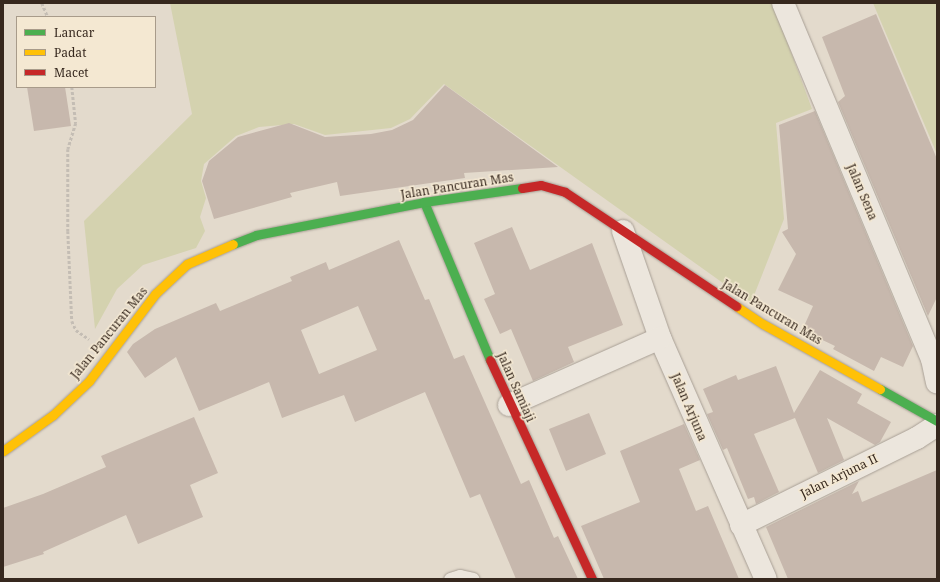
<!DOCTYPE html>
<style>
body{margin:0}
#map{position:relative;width:940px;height:582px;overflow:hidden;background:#e3dacc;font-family:"Noto Serif",serif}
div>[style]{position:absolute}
.green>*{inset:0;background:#d4d2af}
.building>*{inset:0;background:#c7b8ad}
.path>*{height:2.5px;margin-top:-1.25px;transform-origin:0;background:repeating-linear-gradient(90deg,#c4bdb4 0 3px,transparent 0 5px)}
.roads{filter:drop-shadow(0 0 1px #a89f95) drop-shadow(0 0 1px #a89f95)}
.lane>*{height:13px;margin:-6.5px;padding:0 6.5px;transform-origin:6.5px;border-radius:6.5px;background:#ece6dd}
.street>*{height:22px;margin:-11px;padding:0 11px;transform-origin:11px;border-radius:11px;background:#ece6dd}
.fast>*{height:9px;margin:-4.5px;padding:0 4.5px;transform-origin:4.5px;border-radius:4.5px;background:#4caf50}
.slow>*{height:9px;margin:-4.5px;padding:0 4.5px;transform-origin:4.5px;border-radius:4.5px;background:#ffc107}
.jam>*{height:9px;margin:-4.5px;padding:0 4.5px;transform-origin:4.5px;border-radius:4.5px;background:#c62828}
span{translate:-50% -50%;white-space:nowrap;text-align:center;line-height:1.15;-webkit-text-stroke:3px #f4e8d2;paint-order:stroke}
.street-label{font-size:12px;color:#36281e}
.frame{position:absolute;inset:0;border:4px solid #36281e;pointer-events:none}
.legend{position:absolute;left:16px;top:16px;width:140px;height:72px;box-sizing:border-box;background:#f4e8d2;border:1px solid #a89b8a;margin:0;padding:5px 7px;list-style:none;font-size:12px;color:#36281e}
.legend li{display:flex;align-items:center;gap:8px;height:20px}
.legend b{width:20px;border:1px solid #a89b8a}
</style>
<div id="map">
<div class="green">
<div style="clip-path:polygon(170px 3px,773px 3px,812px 109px,776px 123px,784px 219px,751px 303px,444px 84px,410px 119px,391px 128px,325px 135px,294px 124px,259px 127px,236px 136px,204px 164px,201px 181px,206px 198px,200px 217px,205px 231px,196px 248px,143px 265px,117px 289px,95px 329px,84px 221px,192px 114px)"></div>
<div style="clip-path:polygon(873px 3px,937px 3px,937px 154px)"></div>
</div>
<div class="building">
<div style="clip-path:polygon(876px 14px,937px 159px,937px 297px,928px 316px,838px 102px,845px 96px,822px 37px)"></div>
<div style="clip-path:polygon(445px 85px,558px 167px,464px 173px,465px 178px,340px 196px,337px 182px,290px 193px,292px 197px,214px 219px,202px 181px,209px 161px,238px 137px,289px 123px,325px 137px,371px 134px,392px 130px,413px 120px)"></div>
<div style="clip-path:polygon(27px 87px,65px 87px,71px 126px,34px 131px)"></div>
<div style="clip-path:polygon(815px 111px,913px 346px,903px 367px,881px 357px,874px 371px,833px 349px,835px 346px,810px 334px,805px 324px,813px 306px,778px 290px,796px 254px,782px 232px,788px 229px,779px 125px)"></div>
<div style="clip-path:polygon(512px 227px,530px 270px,592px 243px,623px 325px,568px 347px,574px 362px,533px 381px,511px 329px,500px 334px,484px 299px,495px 294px,474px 243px)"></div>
<div style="clip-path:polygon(evenodd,399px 240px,425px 300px,429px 299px,454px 359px,464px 355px,521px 484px,529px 480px,554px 538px,558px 536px,578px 579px,516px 579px,480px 494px,470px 498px,425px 392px,355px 422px,344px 395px,282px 418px,269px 382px,199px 411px,176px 357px,145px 378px,127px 352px,133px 344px,155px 329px,216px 303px,220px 311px,292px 281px,290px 277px,326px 262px,329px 270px,399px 240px,358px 306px,377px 350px,319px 374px,301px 330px,358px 306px)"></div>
<div style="clip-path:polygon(776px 366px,794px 413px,820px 370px,862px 394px,857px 403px,891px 422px,880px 442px,875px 445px,827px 418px,844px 460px,818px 473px,795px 418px,754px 434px,779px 492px,756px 504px,754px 497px,748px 499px,727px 448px,723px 450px,707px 414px,713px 412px,703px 389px,736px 375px,738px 380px)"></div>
<div style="clip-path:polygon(589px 413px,606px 454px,566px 471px,549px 429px)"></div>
<div style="clip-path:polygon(194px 417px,218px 473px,190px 485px,203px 517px,138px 544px,126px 515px,43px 552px,44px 554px,3px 567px,3px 508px,43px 494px,106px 467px,101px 456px)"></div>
<div style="clip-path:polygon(684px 424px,700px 460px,679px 469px,696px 511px,708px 506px,739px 579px,604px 579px,581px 526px,640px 502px,620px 451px)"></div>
<div style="clip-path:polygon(937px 470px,937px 579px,788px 579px,766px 527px,859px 481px,852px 494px,858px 491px,862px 502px)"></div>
</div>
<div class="path">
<div style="left:42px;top:3px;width:15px;rotate:67deg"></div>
<div style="left:72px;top:87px;width:36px;rotate:84deg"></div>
<div style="left:76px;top:123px;width:27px;rotate:107deg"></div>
<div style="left:68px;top:149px;width:82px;rotate:90deg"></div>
<div style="left:68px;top:231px;width:90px;rotate:87.5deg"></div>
<div style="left:72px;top:321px;width:10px;rotate:66deg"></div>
<div style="left:76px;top:330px;width:16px;rotate:35deg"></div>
</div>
<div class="roads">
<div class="lane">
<div style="left:450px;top:579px;width:10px;rotate:-17deg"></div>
<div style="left:460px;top:576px;width:13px;rotate:13deg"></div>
</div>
<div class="street">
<div style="left:783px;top:3px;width:386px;rotate:67.3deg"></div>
<div style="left:932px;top:359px;width:24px;rotate:78deg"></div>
<div style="left:623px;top:231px;width:113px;rotate:70.9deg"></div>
<div style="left:660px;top:338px;width:263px;rotate:66.3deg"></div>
<div style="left:509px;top:405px;width:165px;rotate:-23.9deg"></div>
<div style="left:741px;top:525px;width:196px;rotate:-26.3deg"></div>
<div style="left:917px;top:438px;width:24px;rotate:-33deg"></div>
</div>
<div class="fast">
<div style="left:424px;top:202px;width:171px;rotate:67.3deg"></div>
<div style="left:233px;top:244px;width:25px;rotate:-21deg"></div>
<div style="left:256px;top:235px;width:171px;rotate:-11.1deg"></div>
<div style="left:424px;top:202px;width:99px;rotate:-8.1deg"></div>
<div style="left:880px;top:389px;width:65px;rotate:29.3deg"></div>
</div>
<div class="slow">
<div style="left:736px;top:306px;width:32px;rotate:34deg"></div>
<div style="left:763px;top:324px;width:134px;rotate:29.1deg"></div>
<div style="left:3px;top:451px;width:62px;rotate:-35.8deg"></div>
<div style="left:53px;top:415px;width:50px;rotate:-43.4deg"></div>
<div style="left:89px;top:381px;width:109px;rotate:-52.8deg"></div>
<div style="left:155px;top:294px;width:44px;rotate:-43.2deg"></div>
<div style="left:187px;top:264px;width:50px;rotate:-23.5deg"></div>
</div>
<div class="jam">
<div style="left:522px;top:188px;width:19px;rotate:-9deg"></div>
<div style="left:541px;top:185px;width:25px;rotate:16deg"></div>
<div style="left:565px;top:192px;width:206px;rotate:33.7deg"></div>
<div style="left:490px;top:360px;width:242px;rotate:65deg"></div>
</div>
</div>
<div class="street-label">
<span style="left:457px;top:186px;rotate:-9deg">Jalan Pancuran Mas</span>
<span style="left:862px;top:192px;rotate:67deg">Jalan Sena</span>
<span style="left:772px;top:312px;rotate:31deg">Jalan Pancuran Mas</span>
<span style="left:109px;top:333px;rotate:-51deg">Jalan Pancuran Mas</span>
<span style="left:516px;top:387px;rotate:66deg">Jalan Samiaji</span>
<span style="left:689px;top:407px;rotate:67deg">Jalan Arjuna</span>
<span style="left:839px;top:476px;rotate:-26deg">Jalan Arjuna II</span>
</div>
<div class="frame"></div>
<ul class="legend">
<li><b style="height:5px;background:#4caf50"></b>Lancar</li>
<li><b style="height:5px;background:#ffc107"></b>Padat</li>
<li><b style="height:5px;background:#c62828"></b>Macet</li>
</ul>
</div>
